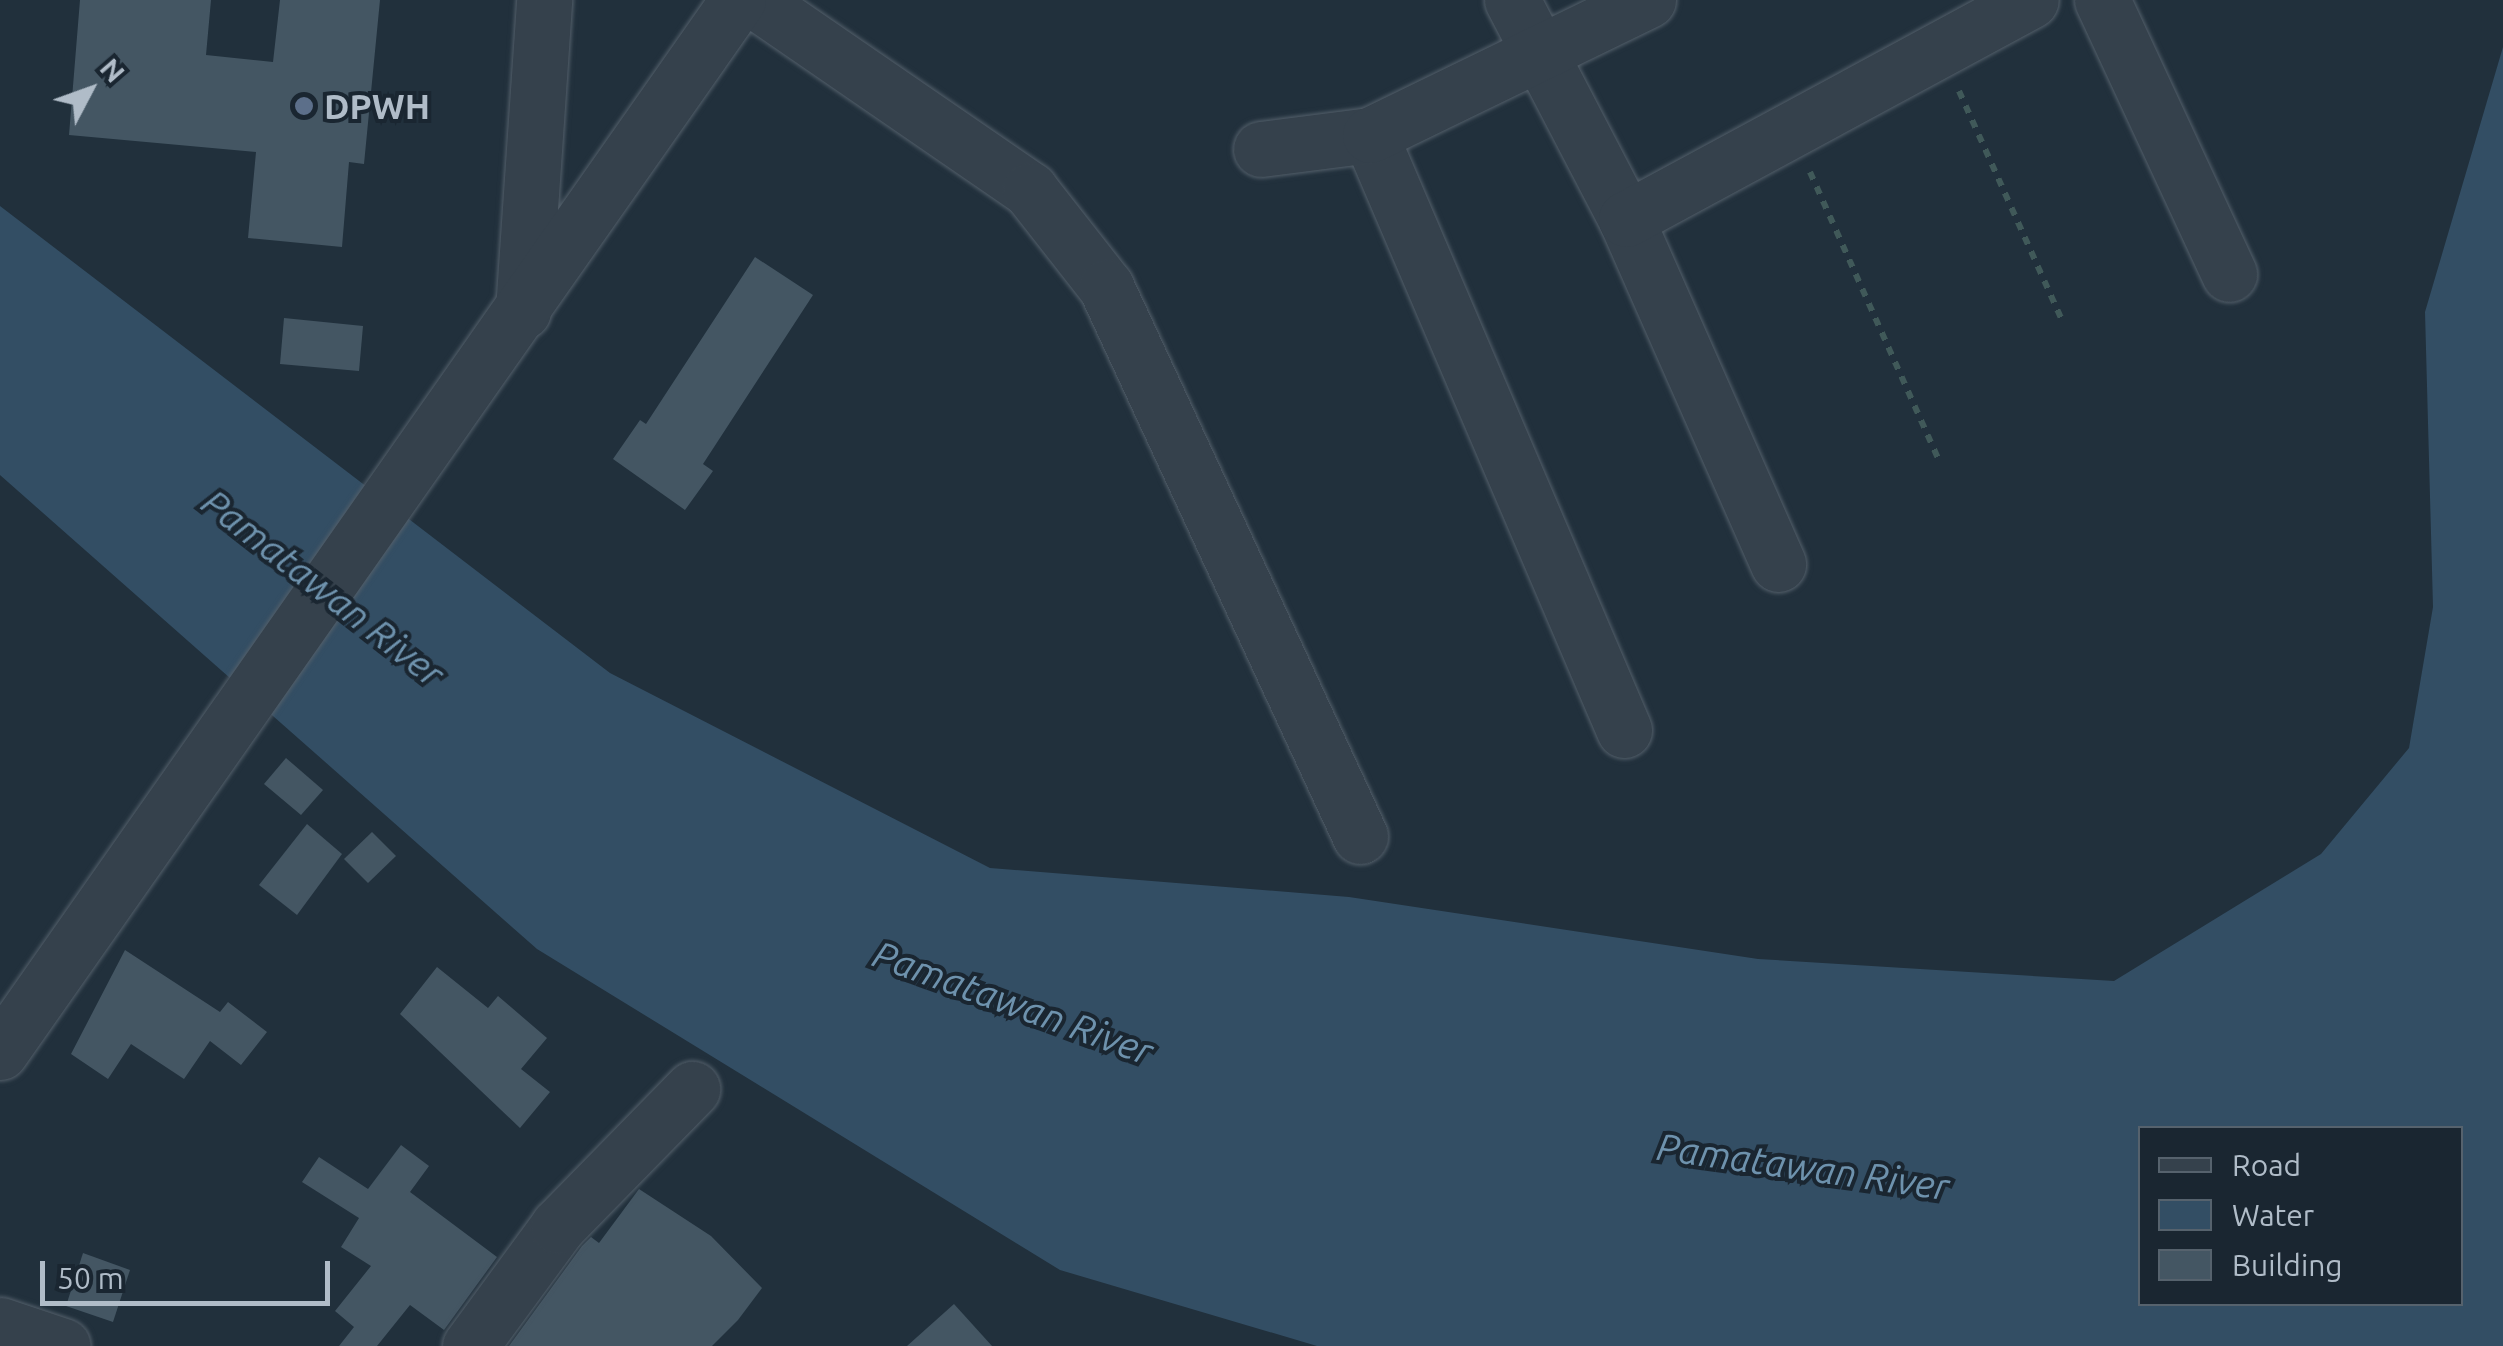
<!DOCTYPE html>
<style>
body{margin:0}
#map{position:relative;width:2503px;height:1346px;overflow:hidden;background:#21303c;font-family:Ubuntu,sans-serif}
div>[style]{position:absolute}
.water>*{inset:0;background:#334e64}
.building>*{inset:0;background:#445663}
.path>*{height:6px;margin-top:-3px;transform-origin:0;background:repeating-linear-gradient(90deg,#405959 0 8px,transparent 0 16px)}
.roads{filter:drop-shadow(0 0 2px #535f6a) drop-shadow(0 0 2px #535f6a)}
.minor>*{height:55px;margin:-27.5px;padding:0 27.5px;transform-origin:27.5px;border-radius:27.5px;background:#35414c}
.dots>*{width:28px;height:28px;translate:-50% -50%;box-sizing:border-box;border:5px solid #1a2631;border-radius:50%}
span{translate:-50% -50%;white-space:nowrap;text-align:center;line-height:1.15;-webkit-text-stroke:8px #1a2631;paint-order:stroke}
.poi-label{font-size:35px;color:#b0bcc8;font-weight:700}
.left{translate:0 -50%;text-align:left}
.water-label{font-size:38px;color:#6e92ad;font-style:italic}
.legend{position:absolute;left:2138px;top:1126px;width:325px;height:180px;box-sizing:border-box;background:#1a2631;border:2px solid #56626d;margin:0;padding:12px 18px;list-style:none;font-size:30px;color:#b0bcc8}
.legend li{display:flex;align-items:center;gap:20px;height:50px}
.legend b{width:50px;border:2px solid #56626d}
.north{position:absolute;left:40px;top:40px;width:100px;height:100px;-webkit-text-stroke:8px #1a2631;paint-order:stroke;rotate:49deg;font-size:28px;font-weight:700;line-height:40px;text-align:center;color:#b0bcc8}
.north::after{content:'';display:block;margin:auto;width:35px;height:45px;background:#b0bcc8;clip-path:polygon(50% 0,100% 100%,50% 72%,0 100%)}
.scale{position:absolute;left:40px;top:1261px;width:290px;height:45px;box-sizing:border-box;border:5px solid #b0bcc8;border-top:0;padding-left:12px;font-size:30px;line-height:35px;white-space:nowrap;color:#b0bcc8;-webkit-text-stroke:8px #1a2631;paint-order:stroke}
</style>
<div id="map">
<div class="water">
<div style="clip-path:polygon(evenodd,2503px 47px,2503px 1346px,1317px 1346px,1060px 1270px,537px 949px,0 475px,0 206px,610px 673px,990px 868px,1349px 897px,1758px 959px,2114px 981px,2321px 854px,2409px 748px,2433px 607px,2425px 312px,2503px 47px,2140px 1128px,2460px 1128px,2460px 1304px,2140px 1304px,2140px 1128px)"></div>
</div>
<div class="building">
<div style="clip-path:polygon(80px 0,211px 0,206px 55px,273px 62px,280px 0,380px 0,364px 164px,349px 162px,342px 247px,248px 238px,256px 152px,69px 135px)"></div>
<div style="clip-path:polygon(755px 257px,813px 295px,703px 464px,713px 471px,685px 510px,613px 459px,640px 420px,646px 424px)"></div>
<div style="clip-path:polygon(284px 318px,363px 326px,359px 371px,280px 364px)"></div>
<div style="clip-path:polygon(286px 758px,323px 790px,301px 815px,264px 784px)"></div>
<div style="clip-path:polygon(307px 824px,342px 854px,297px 915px,259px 885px)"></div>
<div style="clip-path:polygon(372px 832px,396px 856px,368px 883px,344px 859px)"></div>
<div style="clip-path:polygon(125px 950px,220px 1012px,228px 1002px,267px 1032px,241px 1065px,210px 1041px,184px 1079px,131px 1044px,108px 1079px,71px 1054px)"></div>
<div style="clip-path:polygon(437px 967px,488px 1008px,498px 996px,547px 1038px,521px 1069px,550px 1092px,520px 1128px,400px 1014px)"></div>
<div style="clip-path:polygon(401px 1145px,429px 1166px,410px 1192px,497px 1257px,444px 1330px,410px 1305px,377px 1346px,339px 1346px,354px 1327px,335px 1311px,371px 1266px,341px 1247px,359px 1218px,302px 1182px,319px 1157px,368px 1189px)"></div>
<div style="clip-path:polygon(639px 1189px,711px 1236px,762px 1288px,738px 1320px,712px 1346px,509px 1346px,582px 1246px,591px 1237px,599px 1243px)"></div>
<div style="clip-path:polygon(83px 1253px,130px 1270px,113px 1322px,66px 1306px)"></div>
<div style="clip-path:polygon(954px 1304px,992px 1346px,907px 1346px)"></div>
</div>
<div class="path">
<div style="left:1959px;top:91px;width:253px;rotate:65.8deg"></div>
<div style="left:1810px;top:172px;width:319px;rotate:65.9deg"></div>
</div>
<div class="roads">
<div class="minor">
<div style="left:754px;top:0;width:335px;rotate:34.5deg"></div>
<div style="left:1030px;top:190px;width:123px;rotate:51.9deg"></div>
<div style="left:1106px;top:287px;width:605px;rotate:65.17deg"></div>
<div style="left:1512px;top:0;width:247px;rotate:62.5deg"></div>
<div style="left:1626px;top:219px;width:377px;rotate:66.2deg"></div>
<div style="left:2102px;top:0;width:302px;rotate:65.1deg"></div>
<div style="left:1370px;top:135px;width:647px;rotate:66.88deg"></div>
<div style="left:1261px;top:149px;width:110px;rotate:-7.3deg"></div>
<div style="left:1370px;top:135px;width:309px;rotate:-25.9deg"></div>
<div style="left:1626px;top:219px;width:460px;rotate:-28.4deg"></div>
<div style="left:523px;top:311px;width:312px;rotate:-86.1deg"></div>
<div style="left:0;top:1052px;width:1285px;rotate:-54.95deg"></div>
<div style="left:0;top:1325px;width:66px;rotate:18.4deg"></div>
<div style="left:470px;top:1346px;width:149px;rotate:-53.7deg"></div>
<div style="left:558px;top:1226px;width:192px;rotate:-45.6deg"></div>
</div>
</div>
<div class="dots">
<div style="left:304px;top:106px;background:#5c6f8a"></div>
</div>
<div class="poi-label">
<span class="left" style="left:324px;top:106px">DPWH</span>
</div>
<div class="water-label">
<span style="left:323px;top:588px;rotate:38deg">Pamatawan River</span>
<span style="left:1013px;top:1003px;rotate:20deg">Pamatawan River</span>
<span style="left:1803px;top:1167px;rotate:8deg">Pamatawan River</span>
</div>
<ul class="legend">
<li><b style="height:12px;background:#35414c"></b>Road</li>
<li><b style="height:28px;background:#334e64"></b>Water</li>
<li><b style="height:28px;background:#445663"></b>Building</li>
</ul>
<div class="north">N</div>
<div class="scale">50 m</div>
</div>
